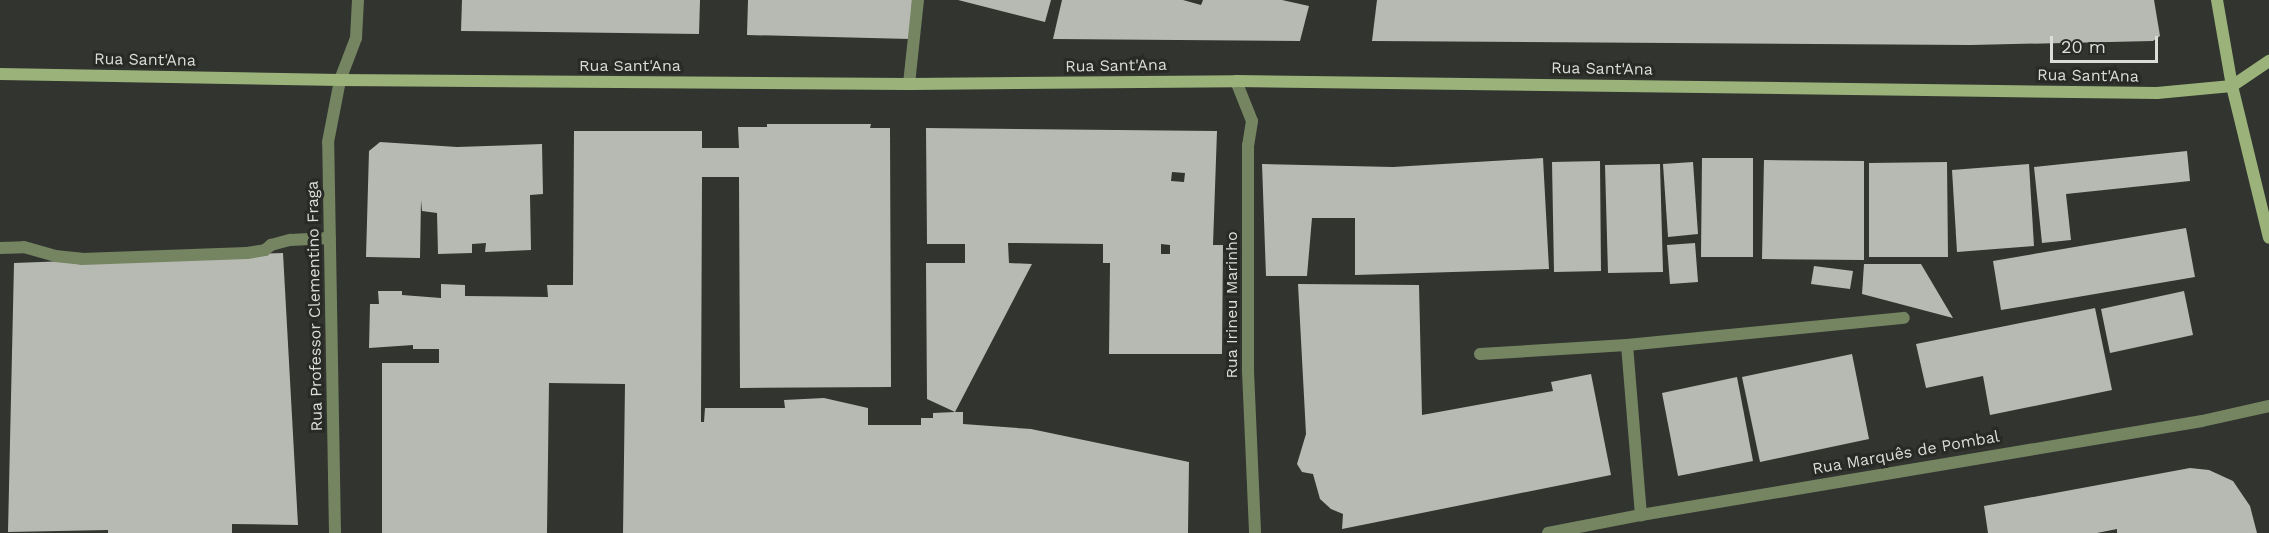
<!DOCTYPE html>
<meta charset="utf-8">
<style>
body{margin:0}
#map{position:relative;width:2269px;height:533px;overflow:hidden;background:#32342f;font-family:"Work Sans",sans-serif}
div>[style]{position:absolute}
.building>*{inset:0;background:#b7bab3}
.service>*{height:12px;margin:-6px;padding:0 6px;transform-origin:6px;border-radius:6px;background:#758562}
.minor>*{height:12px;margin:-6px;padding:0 6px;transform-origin:6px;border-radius:6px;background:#758562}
.tertiary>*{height:12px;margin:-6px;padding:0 6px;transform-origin:6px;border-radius:6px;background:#758562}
.secondary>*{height:12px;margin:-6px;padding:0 6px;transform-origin:6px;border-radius:6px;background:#9bb37a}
span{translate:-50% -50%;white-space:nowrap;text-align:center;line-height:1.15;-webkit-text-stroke:6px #282a25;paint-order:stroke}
.street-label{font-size:16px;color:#dcddda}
.scale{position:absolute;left:2050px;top:36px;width:108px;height:27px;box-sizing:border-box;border:3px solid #dcddda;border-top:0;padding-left:8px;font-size:18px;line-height:21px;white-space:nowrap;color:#dcddda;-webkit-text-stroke:4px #282a25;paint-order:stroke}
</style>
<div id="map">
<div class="building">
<div style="clip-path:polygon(462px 0,700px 0,699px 34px,461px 31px)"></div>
<div style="clip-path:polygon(748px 0,912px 0,910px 39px,747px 35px)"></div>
<div style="clip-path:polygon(958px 0,1051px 0,1045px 22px)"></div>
<div style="clip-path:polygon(1062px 0,1183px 0,1201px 5px,1203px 0,1282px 0,1309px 6px,1300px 41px,1053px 39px)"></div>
<div style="clip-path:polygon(1377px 0,2154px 0,2160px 36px,2153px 41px,1971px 45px,1372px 41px)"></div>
<div style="clip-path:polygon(evenodd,767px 124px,871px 124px,870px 128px,890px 128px,891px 387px,740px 388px,739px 177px,702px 177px,701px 422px,704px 422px,705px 408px,785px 408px,784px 400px,824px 398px,868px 408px,868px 425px,921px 425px,921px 418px,933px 418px,933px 413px,955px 412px,927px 399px,926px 263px,965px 263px,965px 244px,927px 244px,926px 128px,1217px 131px,1213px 245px,1223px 245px,1222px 354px,1109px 354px,1110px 263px,1103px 263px,1103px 244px,1008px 243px,1009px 263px,1032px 264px,955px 412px,963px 412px,963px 424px,1031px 429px,1189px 462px,1188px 533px,623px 533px,625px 384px,549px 383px,547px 533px,382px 533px,382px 363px,439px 363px,439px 349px,413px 349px,413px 345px,369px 348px,370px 304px,379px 304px,378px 291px,402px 291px,402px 295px,441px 298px,441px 284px,465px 285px,465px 296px,548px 297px,547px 285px,573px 285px,574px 131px,702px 131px,702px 148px,739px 148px,738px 127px,767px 127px,767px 124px,1172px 172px,1185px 173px,1184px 182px,1171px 181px,1172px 172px,767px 124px,1161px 244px,1170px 245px,1170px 254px,1161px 254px,1161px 244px)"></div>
<div style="clip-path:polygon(380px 142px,457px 147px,542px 144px,543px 194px,530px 195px,531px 250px,485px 252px,486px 243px,472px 244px,472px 253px,438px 254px,437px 213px,422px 211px,421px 200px,420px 258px,366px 257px,369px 151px)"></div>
<div style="clip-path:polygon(2187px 151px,2190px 181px,2066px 194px,2071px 240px,2042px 243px,2034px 167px)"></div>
<div style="clip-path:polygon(1543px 158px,1549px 269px,1355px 275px,1355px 218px,1312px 218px,1307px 276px,1266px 276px,1262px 164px,1393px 167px)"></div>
<div style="clip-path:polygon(1702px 158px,1753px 158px,1753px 257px,1701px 257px)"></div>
<div style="clip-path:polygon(1764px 160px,1864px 161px,1864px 260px,1762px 259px)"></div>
<div style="clip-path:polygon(1600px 161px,1601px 271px,1554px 272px,1552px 162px)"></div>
<div style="clip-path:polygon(1693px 162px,1698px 234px,1668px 237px,1663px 164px)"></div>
<div style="clip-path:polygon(1947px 162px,1948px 257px,1869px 257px,1869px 163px)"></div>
<div style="clip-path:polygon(1660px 164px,1663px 272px,1608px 273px,1605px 165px)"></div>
<div style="clip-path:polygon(2029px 164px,2034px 246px,1957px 252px,1952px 170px)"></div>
<div style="clip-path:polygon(2186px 228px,2195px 277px,2001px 310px,1993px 261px)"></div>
<div style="clip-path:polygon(1695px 243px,1698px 282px,1670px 284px,1667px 245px)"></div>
<div style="clip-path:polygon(283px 253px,298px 525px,232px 524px,232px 533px,108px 533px,108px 530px,8px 532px,14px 263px)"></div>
<div style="clip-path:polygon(1864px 264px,1921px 264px,1953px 318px,1862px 294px)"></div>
<div style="clip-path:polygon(1814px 266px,1853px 271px,1850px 289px,1811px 284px)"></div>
<div style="clip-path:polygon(1298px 284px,1419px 285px,1422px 415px,1553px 391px,1551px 382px,1591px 374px,1611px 475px,1342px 529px,1343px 514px,1331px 509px,1320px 499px,1313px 474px,1302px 472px,1297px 464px,1306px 434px)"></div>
<div style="clip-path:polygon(2184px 291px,2193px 335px,2110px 353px,2101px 309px)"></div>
<div style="clip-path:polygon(2095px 308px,2112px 390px,1990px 415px,1983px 376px,1926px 388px,1916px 344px)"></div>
<div style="clip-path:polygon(1852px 354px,1869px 439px,1760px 462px,1742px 377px)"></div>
<div style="clip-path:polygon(1737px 377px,1753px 461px,1678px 476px,1662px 393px)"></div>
<div style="clip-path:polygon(2190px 468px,2209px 470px,2233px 481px,2250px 506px,2257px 533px,2117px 533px,2117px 529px,2097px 533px,1988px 533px,1984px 506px)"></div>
</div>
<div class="service">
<div style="left:909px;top:84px;width:84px;rotate:-83.9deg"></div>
<div style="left:0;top:248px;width:24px;rotate:-2deg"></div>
<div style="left:24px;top:247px;width:32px;rotate:16deg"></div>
<div style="left:55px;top:256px;width:27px;rotate:6deg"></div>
<div style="left:82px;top:259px;width:165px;rotate:-2.1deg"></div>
<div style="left:247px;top:253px;width:18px;rotate:-9deg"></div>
<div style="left:265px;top:250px;width:8px;rotate:-40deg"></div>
<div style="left:271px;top:245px;width:20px;rotate:-15deg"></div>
<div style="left:290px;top:240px;width:40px;rotate:-2.9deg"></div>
<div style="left:1627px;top:345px;width:278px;rotate:-5.6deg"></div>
<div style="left:1480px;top:354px;width:147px;rotate:-3.5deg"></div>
<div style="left:1627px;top:345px;width:171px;rotate:85.3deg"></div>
</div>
<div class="minor">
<div style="left:1236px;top:81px;width:43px;rotate:68.2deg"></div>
<div style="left:1252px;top:121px;width:24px;rotate:99deg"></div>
<div style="left:1248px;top:145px;width:226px;rotate:90deg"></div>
<div style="left:1248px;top:371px;width:162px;rotate:87.5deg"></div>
<div style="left:335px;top:533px;width:391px;rotate:-91deg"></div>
<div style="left:328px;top:142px;width:63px;rotate:-79deg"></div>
<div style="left:340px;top:80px;width:45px;rotate:-69.1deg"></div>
<div style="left:356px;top:38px;width:38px;rotate:-87deg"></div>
</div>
<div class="tertiary">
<div style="left:1548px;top:533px;width:95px;rotate:-11deg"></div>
<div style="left:1641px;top:515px;width:569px;rotate:-9.51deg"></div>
<div style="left:2202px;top:421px;width:69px;rotate:-12.6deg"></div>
</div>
<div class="secondary">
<div style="left:2217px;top:0;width:87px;rotate:80.1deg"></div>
<div style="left:2232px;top:86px;width:156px;rotate:76.3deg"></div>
<div style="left:0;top:74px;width:340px;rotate:1deg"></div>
<div style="left:340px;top:80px;width:569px;rotate:0.4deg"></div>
<div style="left:909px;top:84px;width:327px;rotate:-0.5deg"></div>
<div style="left:1236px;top:81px;width:921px;rotate:0.75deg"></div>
<div style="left:2157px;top:93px;width:75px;rotate:-5.3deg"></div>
<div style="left:2232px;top:86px;width:45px;rotate:-34deg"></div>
</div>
<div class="street-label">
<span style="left:145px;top:60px;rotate:1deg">Rua Sant'Ana</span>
<span style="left:630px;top:66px">Rua Sant'Ana</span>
<span style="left:1116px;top:66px;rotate:-1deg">Rua Sant'Ana</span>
<span style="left:1602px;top:69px;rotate:1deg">Rua Sant'Ana</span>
<span style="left:2088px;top:76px;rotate:1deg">Rua Sant'Ana</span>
<span style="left:1232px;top:305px;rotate:-90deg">Rua Irineu Marinho</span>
<span style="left:315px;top:306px;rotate:-91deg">Rua Professor Clementino Fraga</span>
<span style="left:1906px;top:453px;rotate:-10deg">Rua Marquês de Pombal</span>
</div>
<div class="scale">20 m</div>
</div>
